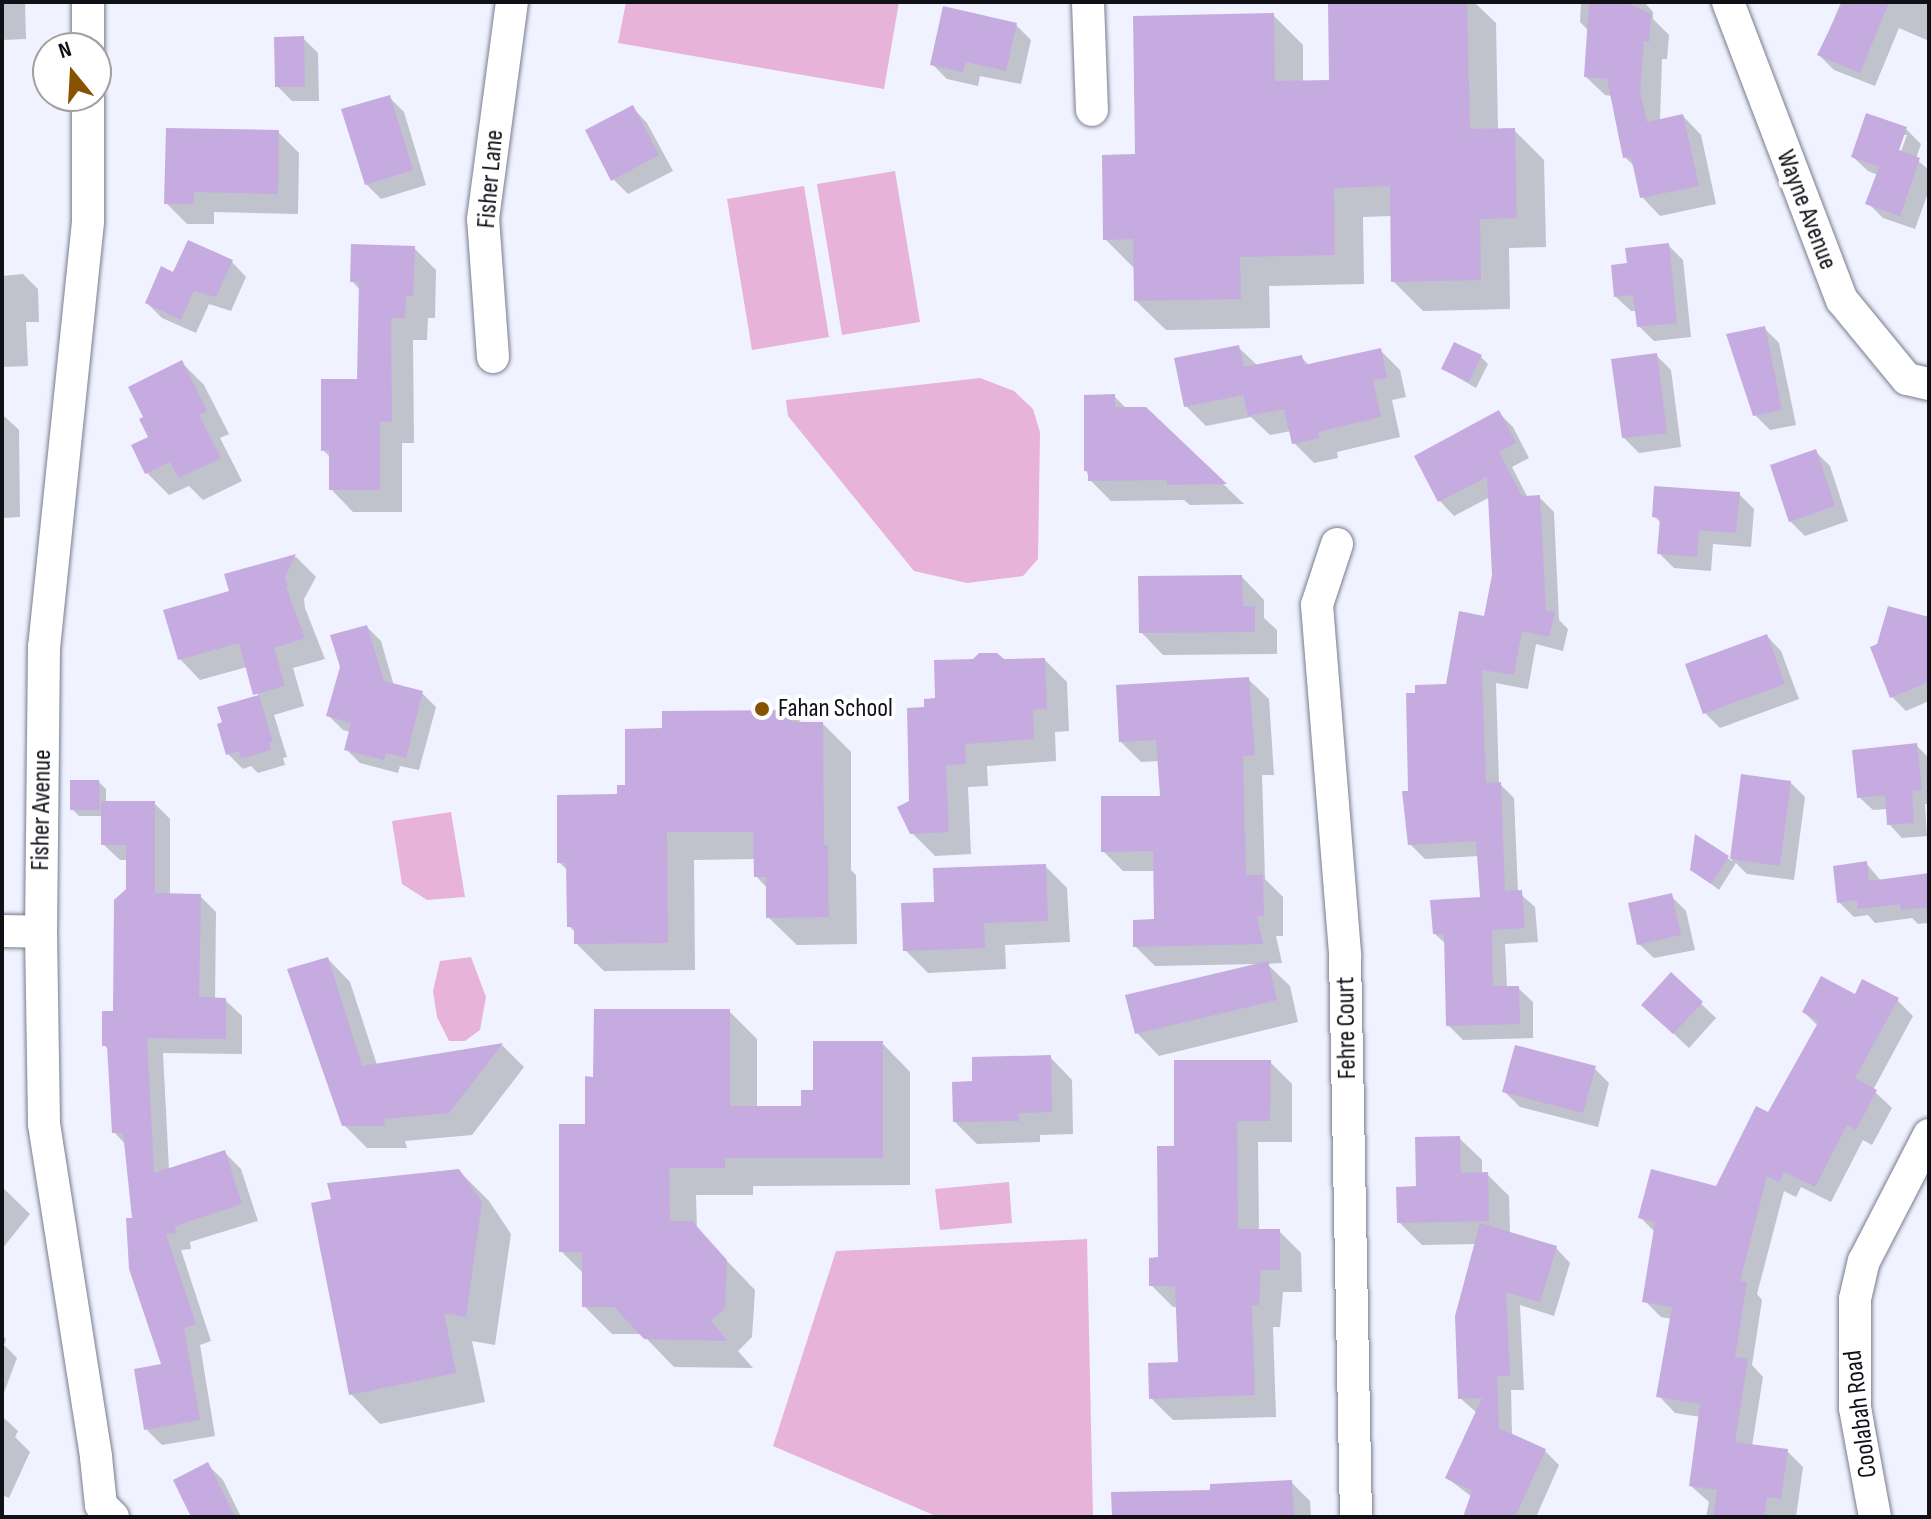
<!DOCTYPE html>
<style>
body{margin:0}
#map{position:relative;width:1931px;height:1519px;overflow:hidden;background:#f0f3ff;font-family:"Sofia Sans Condensed",sans-serif}
div>[style]{position:absolute}
.green>*{inset:0;background:#e7b3d8}
.shadow>*{inset:0;background:#0003}
.building>*{inset:0;background:#c6abe1}
.roads{filter:drop-shadow(0 0 2px #797c8e) drop-shadow(0 0 2px #797c8e)}
.minor>*{height:32px;margin:-16px;padding:0 16px;transform-origin:16px;border-radius:16px;background:#fff}
.dots>*{width:22px;height:22px;translate:-50% -50%;box-sizing:border-box;border:4px solid #fff;border-radius:50%}
span{translate:-50% -50%;white-space:nowrap;text-align:center;line-height:1.15;-webkit-text-stroke:8px #fff;paint-order:stroke}
.street-label{font-size:26px;color:#101117}
.poi-label{font-size:26px;color:#101117}
.left{translate:0 -50%;text-align:left}
.frame{position:absolute;inset:0;border:4px solid #101117;pointer-events:none}
.north{position:absolute;left:32px;top:32px;width:80px;height:80px;box-sizing:border-box;background:#fff;border:2px solid #9fa0a2;border-radius:50%;rotate:342deg;font-size:22px;font-weight:700;line-height:32px;text-align:center;color:#101117}
.north::after{content:'';display:block;margin:auto;width:28px;height:36px;background:#875300;clip-path:polygon(50% 0,100% 100%,50% 72%,0 100%)}
</style>
<div id="map">
<div class="green">
<div style="clip-path:polygon(626px 2px,899px 2px,884px 89px,618px 43px)"></div>
<div style="clip-path:polygon(895px 171px,920px 322px,842px 335px,817px 184px)"></div>
<div style="clip-path:polygon(804px 186px,829px 337px,752px 350px,727px 199px)"></div>
<div style="clip-path:polygon(980px 378px,1014px 391px,1033px 409px,1040px 432px,1038px 559px,1023px 576px,967px 583px,914px 571px,788px 416px,786px 400px)"></div>
<div style="clip-path:polygon(451px 812px,465px 897px,427px 900px,402px 884px,392px 821px)"></div>
<div style="clip-path:polygon(471px 957px,486px 997px,480px 1030px,465px 1041px,449px 1041px,437px 1017px,433px 991px,440px 961px)"></div>
<div style="clip-path:polygon(1009px 1182px,1012px 1223px,940px 1230px,935px 1189px)"></div>
<div style="clip-path:polygon(1087px 1239px,1093px 1517px,938px 1517px,773px 1446px,836px 1251px)"></div>
</div>
<div class="shadow">
<div style="clip-path:polygon(2px 2px,25px 2px,26px 39px,2px 40px)"></div>
<div style="clip-path:polygon(1330px 2px,1474px 2px,1496px 23px,1498px 130px,1514px 130px,1544px 160px,1546px 247px,1509px 248px,1510px 309px,1423px 311px,1393px 281px,1392px 216px,1363px 217px,1364px 284px,1269px 286px,1270px 328px,1166px 330px,1136px 301px,1135px 269px,1105px 239px,1137px 156px,1273px 15px,1303px 45px,1303px 82px,1332px 81px)"></div>
<div style="clip-path:polygon(1581px 2px,1644px 2px,1653px 12px,1653px 19px,1669px 35px,1667px 59px,1662px 59px,1660px 121px,1683px 116px,1701px 135px,1716px 204px,1660px 216px,1642px 197px,1635px 167px,1625px 157px,1612px 96px,1605px 95px,1586px 77px,1589px 31px,1580px 22px)"></div>
<div style="clip-path:polygon(1841px 2px,1929px 2px,1929px 41px,1899px 28px,1875px 86px,1834px 70px,1819px 55px)"></div>
<div style="clip-path:polygon(1016px 25px,1031px 40px,1021px 84px,980px 76px,978px 86px,947px 79px,932px 64px)"></div>
<div style="clip-path:polygon(303px 38px,318px 53px,319px 101px,292px 101px,277px 86px)"></div>
<div style="clip-path:polygon(389px 97px,404px 112px,426px 185px,381px 199px,366px 184px)"></div>
<div style="clip-path:polygon(633px 108px,647px 123px,673px 171px,628px 194px,613px 179px)"></div>
<div style="clip-path:polygon(evenodd,1906px 129px,1921px 144px,1916px 159px,1929px 170px,1929px 190px,1915px 229px,1883px 218px,1868px 203px,1878px 175px,1868px 171px,1853px 157px,1906px 129px,1903px 135px,1907px 135px,1898px 160px,1894px 159px,1903px 135px)"></div>
<div style="clip-path:polygon(278px 132px,299px 153px,298px 214px,214px 212px,214px 224px,187px 224px,166px 203px)"></div>
<div style="clip-path:polygon(1668px 245px,1683px 260px,1691px 337px,1654px 341px,1639px 326px,1637px 311px,1631px 311px,1616px 297px,1629px 265px)"></div>
<div style="clip-path:polygon(414px 248px,436px 270px,435px 318px,428px 318px,427px 340px,413px 340px,414px 443px,402px 443px,402px 512px,353px 512px,331px 489px,331px 458px,323px 450px,359px 381px,361px 291px,352px 281px)"></div>
<div style="clip-path:polygon(232px 262px,246px 277px,231px 311px,209px 304px,196px 333px,162px 318px,147px 303px,174px 274px)"></div>
<div style="clip-path:polygon(23px 274px,38px 289px,39px 322px,26px 322px,28px 366px,2px 367px,2px 276px)"></div>
<div style="clip-path:polygon(1764px 328px,1779px 343px,1796px 425px,1770px 430px,1755px 415px)"></div>
<div style="clip-path:polygon(1238px 347px,1258px 366px,1301px 357px,1310px 366px,1380px 350px,1400px 370px,1406px 397px,1392px 400px,1400px 437px,1337px 452px,1338px 458px,1314px 463px,1294px 443px,1291px 431px,1270px 435px,1251px 417px,1206px 426px,1186px 406px)"></div>
<div style="clip-path:polygon(1656px 355px,1671px 370px,1681px 447px,1639px 453px,1624px 438px)"></div>
<div style="clip-path:polygon(1481px 357px,1488px 364px,1476px 388px,1443px 369px)"></div>
<div style="clip-path:polygon(181px 362px,204px 385px,229px 434px,220px 438px,242px 481px,203px 500px,189px 486px,169px 495px,147px 473px,151px 438px)"></div>
<div style="clip-path:polygon(1114px 396px,1127px 409px,1145px 409px,1244px 504px,1190px 505px,1184px 500px,1111px 501px,1090px 480px,1086px 470px)"></div>
<div style="clip-path:polygon(1499px 413px,1513px 427px,1529px 458px,1512px 467px,1528px 498px,1539px 497px,1554px 512px,1559px 620px,1568px 629px,1563px 651px,1536px 644px,1528px 689px,1496px 683px,1499px 783px,1514px 798px,1518px 892px,1535px 907px,1538px 942px,1505px 944px,1507px 988px,1518px 988px,1533px 1002px,1533px 1038px,1463px 1040px,1448px 1025px,1447px 945px,1435px 934px,1482px 898px,1479px 856px,1425px 859px,1410px 844px,1410px 793px,1447px 686px,1486px 618px,1494px 575px,1490px 497px,1454px 516px,1440px 501px,1417px 457px)"></div>
<div style="clip-path:polygon(2px 414px,19px 430px,20px 517px,2px 518px)"></div>
<div style="clip-path:polygon(1815px 451px,1830px 466px,1848px 521px,1805px 536px,1790px 521px)"></div>
<div style="clip-path:polygon(1739px 494px,1754px 509px,1751px 547px,1713px 544px,1711px 571px,1674px 568px,1659px 553px,1661px 523px,1654px 516px)"></div>
<div style="clip-path:polygon(296px 557px,316px 577px,304px 599px,305px 608px,325px 659px,293px 668px,304px 706px,274px 715px,287px 757px,283px 758px,285px 765px,258px 773px,251px 766px,243px 769px,228px 754px,224px 724px,259px 698px,247px 667px,200px 680px,180px 659px,232px 593px,227px 576px)"></div>
<div style="clip-path:polygon(1242px 577px,1264px 600px,1264px 618px,1277px 630px,1277px 654px,1163px 655px,1141px 632px)"></div>
<div style="clip-path:polygon(1929px 619px,1929px 701px,1906px 711px,1892px 697px,1879px 646px)"></div>
<div style="clip-path:polygon(367px 627px,381px 641px,394px 686px,422px 693px,436px 707px,419px 770px,400px 766px,398px 773px,360px 763px,346px 749px,351px 732px,343px 730px,329px 716px)"></div>
<div style="clip-path:polygon(1767px 636px,1781px 651px,1799px 699px,1720px 728px,1705px 713px)"></div>
<div style="clip-path:polygon(1045px 660px,1067px 682px,1069px 731px,1055px 732px,1056px 761px,987px 766px,988px 786px,968px 787px,971px 854px,935px 856px,912px 833px,911px 802px,926px 709px,1003px 661px)"></div>
<div style="clip-path:polygon(1248px 679px,1269px 699px,1274px 775px,1262px 775px,1265px 879px,1283px 897px,1283px 936px,1276px 936px,1282px 963px,1267px 964px,1290px 986px,1298px 1022px,1159px 1056px,1137px 1033px,1258px 964px,1155px 966px,1135px 946px,1156px 921px,1156px 871px,1123px 871px,1103px 851px,1162px 798px,1159px 761px,1141px 762px,1121px 742px)"></div>
<div style="clip-path:polygon(791px 712px,803px 724px,823px 724px,851px 752px,851px 870px,856px 875px,857px 944px,797px 945px,768px 917px,768px 889px,756px 876px,755px 859px,694px 860px,695px 970px,604px 971px,576px 943px,576px 933px,569px 926px,568px 871px,559px 862px,627px 787px,664px 730px)"></div>
<div style="clip-path:polygon(1916px 745px,1929px 758px,1929px 804px,1925px 804px,1927px 836px,1902px 838px,1889px 824px,1888px 809px,1873px 810px,1859px 797px)"></div>
<div style="clip-path:polygon(1743px 776px,1790px 782px,1805px 797px,1794px 880px,1747px 874px,1736px 863px,1719px 890px,1692px 869px,1697px 838px,1732px 861px)"></div>
<div style="clip-path:polygon(99px 782px,106px 789px,106px 803px,154px 803px,170px 819px,170px 895px,200px 896px,216px 912px,215px 1000px,225px 1000px,242px 1016px,242px 1054px,163px 1053px,169px 1170px,224px 1152px,241px 1169px,258px 1221px,190px 1242px,191px 1249px,181px 1250px,211px 1341px,200px 1345px,215px 1436px,162px 1445px,146px 1429px,164px 1366px,134px 1219px,126px 1145px,114px 1132px,109px 1050px,104px 1045px,115px 1013px,128px 890px,128px 860px,120px 860px,103px 844px,103px 816px,79px 816px,72px 809px)"></div>
<div style="clip-path:polygon(1866px 863px,1881px 881px,1929px 875px,1929px 923px,1918px 924px,1912px 918px,1875px 923px,1868px 915px,1854px 917px,1839px 902px)"></div>
<div style="clip-path:polygon(1045px 866px,1067px 888px,1070px 942px,1005px 945px,1006px 969px,928px 973px,905px 950px,936px 904px)"></div>
<div style="clip-path:polygon(1671px 896px,1686px 911px,1695px 950px,1654px 958px,1639px 944px)"></div>
<div style="clip-path:polygon(328px 959px,350px 982px,377px 1065px,502px 1045px,524px 1067px,472px 1135px,405px 1141px,407px 1148px,367px 1148px,344px 1125px)"></div>
<div style="clip-path:polygon(1671px 975px,1716px 1018px,1689px 1048px,1658px 1019px)"></div>
<div style="clip-path:polygon(1856px 996px,1897px 1000px,1913px 1016px,1873px 1090px,1892px 1108px,1872px 1145px,1863px 1140px,1831px 1202px,1801px 1187px,1796px 1197px,1784px 1191px,1757px 1294px,1762px 1300px,1752px 1365px,1763px 1377px,1752px 1446px,1787px 1451px,1803px 1467px,1796px 1517px,1706px 1517px,1709px 1502px,1691px 1486px,1701px 1417px,1675px 1413px,1659px 1396px,1672px 1319px,1661px 1317px,1645px 1301px,1655px 1232px,1640px 1217px,1717px 1188px,1769px 1115px,1818px 1026px,1804px 1012px)"></div>
<div style="clip-path:polygon(729px 1011px,757px 1039px,757px 1108px,803px 1108px,816px 1092px,882px 1043px,910px 1072px,910px 1185px,753px 1186px,753px 1195px,696px 1195px,697px 1230px,755px 1290px,752px 1337px,738px 1351px,753px 1368px,674px 1367px,642px 1334px,612px 1334px,584px 1306px,584px 1274px,561px 1251px,595px 1079px)"></div>
<div style="clip-path:polygon(1050px 1057px,1072px 1080px,1073px 1134px,1040px 1135px,1040px 1142px,977px 1144px,955px 1122px,974px 1083px)"></div>
<div style="clip-path:polygon(1270px 1062px,1292px 1084px,1292px 1142px,1258px 1142px,1259px 1231px,1279px 1231px,1301px 1253px,1302px 1292px,1283px 1292px,1280px 1327px,1273px 1327px,1276px 1417px,1173px 1420px,1151px 1398px,1180px 1364px,1178px 1307px,1173px 1307px,1151px 1285px,1160px 1259px,1176px 1148px)"></div>
<div style="clip-path:polygon(1594px 1068px,1609px 1083px,1598px 1127px,1520px 1107px,1505px 1092px)"></div>
<div style="clip-path:polygon(1459px 1138px,1482px 1160px,1482px 1174px,1487px 1174px,1509px 1196px,1510px 1234px,1556px 1248px,1570px 1263px,1554px 1316px,1520px 1305px,1524px 1390px,1511px 1390px,1512px 1436px,1545px 1451px,1559px 1465px,1536px 1517px,1465px 1517px,1472px 1497px,1447px 1478px,1477px 1413px,1460px 1398px,1476px 1244px,1422px 1245px,1399px 1222px,1418px 1188px)"></div>
<div style="clip-path:polygon(459px 1171px,489px 1201px,511px 1234px,495px 1345px,472px 1341px,485px 1402px,380px 1424px,351px 1394px)"></div>
<div style="clip-path:polygon(2px 1187px,30px 1214px,2px 1249px)"></div>
<div style="clip-path:polygon(2px 1335px,6px 1339px,4px 1345px,17px 1358px,2px 1398px)"></div>
<div style="clip-path:polygon(2px 1416px,18px 1431px,15px 1437px,30px 1452px,9px 1498px,2px 1495px)"></div>
<div style="clip-path:polygon(208px 1465px,223px 1480px,241px 1517px,193px 1517px)"></div>
<div style="clip-path:polygon(1291px 1482px,1310px 1501px,1311px 1517px,1114px 1517px,1213px 1492px)"></div>
</div>
<div class="building">
<div style="clip-path:polygon(1328px 2px,1467px 2px,1470px 129px,1515px 128px,1517px 218px,1480px 219px,1481px 280px,1391px 282px,1390px 186px,1334px 188px,1335px 255px,1240px 257px,1241px 299px,1134px 301px,1133px 239px,1103px 240px,1102px 155px,1135px 154px,1133px 16px,1274px 13px,1275px 81px,1329px 80px)"></div>
<div style="clip-path:polygon(1589px 2px,1624px 2px,1651px 14px,1649px 42px,1644px 41px,1640px 92px,1647px 122px,1683px 114px,1699px 186px,1640px 198px,1631px 157px,1623px 158px,1607px 79px,1584px 77px)"></div>
<div style="clip-path:polygon(1843px 2px,1889px 2px,1860px 73px,1817px 55px)"></div>
<div style="clip-path:polygon(943px 6px,1017px 23px,1006px 71px,966px 62px,963px 72px,930px 65px)"></div>
<div style="clip-path:polygon(304px 36px,305px 87px,275px 87px,274px 37px)"></div>
<div style="clip-path:polygon(390px 95px,413px 170px,365px 185px,341px 109px)"></div>
<div style="clip-path:polygon(633px 105px,659px 155px,611px 181px,585px 130px)"></div>
<div style="clip-path:polygon(1866px 113px,1907px 127px,1899px 150px,1920px 158px,1900px 216px,1865px 204px,1879px 167px,1851px 157px)"></div>
<div style="clip-path:polygon(166px 128px,279px 130px,278px 194px,194px 192px,194px 204px,164px 204px)"></div>
<div style="clip-path:polygon(188px 240px,233px 260px,216px 297px,194px 291px,181px 320px,145px 303px,161px 266px,173px 272px)"></div>
<div style="clip-path:polygon(1669px 243px,1677px 323px,1637px 327px,1633px 295px,1614px 297px,1611px 265px,1627px 263px,1625px 248px)"></div>
<div style="clip-path:polygon(351px 244px,415px 246px,413px 296px,406px 296px,405px 318px,391px 318px,392px 422px,380px 421px,380px 490px,329px 490px,329px 450px,321px 451px,321px 379px,357px 379px,359px 282px,350px 282px)"></div>
<div style="clip-path:polygon(1765px 326px,1782px 410px,1753px 416px,1726px 334px)"></div>
<div style="clip-path:polygon(1454px 342px,1482px 355px,1469px 382px,1441px 369px)"></div>
<div style="clip-path:polygon(1239px 345px,1244px 367px,1302px 355px,1304px 365px,1381px 348px,1387px 378px,1373px 380px,1381px 417px,1318px 432px,1319px 438px,1292px 444px,1284px 409px,1248px 416px,1243px 395px,1184px 407px,1174px 358px)"></div>
<div style="clip-path:polygon(1657px 353px,1667px 433px,1622px 438px,1611px 359px)"></div>
<div style="clip-path:polygon(182px 360px,207px 411px,199px 415px,221px 458px,179px 478px,170px 462px,145px 474px,131px 445px,148px 437px,139px 419px,143px 417px,128px 387px)"></div>
<div style="clip-path:polygon(1115px 394px,1115px 407px,1146px 407px,1227px 484px,1167px 485px,1167px 480px,1088px 481px,1088px 471px,1084px 471px,1084px 395px)"></div>
<div style="clip-path:polygon(1499px 410px,1516px 443px,1499px 452px,1522px 496px,1540px 495px,1546px 610px,1555px 612px,1549px 637px,1522px 631px,1514px 675px,1482px 670px,1486px 783px,1501px 782px,1505px 891px,1522px 890px,1525px 928px,1492px 930px,1493px 986px,1519px 986px,1520px 1024px,1446px 1026px,1444px 934px,1433px 934px,1430px 900px,1480px 897px,1476px 841px,1408px 845px,1402px 791px,1408px 791px,1406px 693px,1415px 693px,1415px 685px,1446px 684px,1459px 611px,1484px 616px,1492px 575px,1487px 477px,1438px 502px,1414px 456px)"></div>
<div style="clip-path:polygon(1816px 449px,1835px 506px,1789px 522px,1770px 465px)"></div>
<div style="clip-path:polygon(1654px 486px,1740px 492px,1736px 533px,1699px 530px,1697px 557px,1657px 554px,1660px 518px,1652px 517px)"></div>
<div style="clip-path:polygon(296px 554px,285px 577px,288px 586px,286px 587px,305px 638px,274px 648px,285px 686px,253px 695px,239px 643px,178px 660px,163px 610px,229px 591px,224px 574px)"></div>
<div style="clip-path:polygon(1242px 575px,1243px 606px,1255px 606px,1255px 632px,1139px 633px,1138px 576px)"></div>
<div style="clip-path:polygon(1888px 606px,1929px 617px,1929px 682px,1890px 698px,1870px 647px,1877px 644px)"></div>
<div style="clip-path:polygon(367px 625px,384px 681px,423px 691px,406px 758px,386px 753px,384px 760px,344px 750px,351px 723px,326px 716px,340px 667px,330px 635px)"></div>
<div style="clip-path:polygon(1767px 634px,1785px 684px,1703px 714px,1685px 664px)"></div>
<div style="clip-path:polygon(979px 653px,997px 653px,1004px 659px,1045px 658px,1047px 709px,1033px 710px,1034px 739px,965px 744px,966px 764px,946px 765px,949px 832px,910px 834px,897px 807px,909px 801px,907px 708px,924px 707px,924px 699px,935px 698px,934px 660px,973px 659px)"></div>
<div style="clip-path:polygon(1249px 677px,1255px 755px,1243px 756px,1246px 875px,1263px 875px,1264px 916px,1257px 916px,1263px 944px,1133px 947px,1133px 920px,1154px 919px,1153px 851px,1101px 852px,1101px 796px,1160px 796px,1156px 740px,1119px 742px,1116px 685px)"></div>
<div style="clip-path:polygon(259px 695px,273px 742px,269px 743px,271px 750px,241px 759px,239px 751px,226px 755px,217px 724px,222px 722px,217px 707px)"></div>
<div style="clip-path:polygon(792px 710px,792px 722px,823px 722px,824px 845px,828px 845px,829px 917px,766px 918px,766px 877px,754px 877px,753px 832px,667px 832px,668px 943px,574px 944px,574px 927px,567px 927px,566px 863px,557px 863px,557px 795px,617px 794px,617px 785px,625px 785px,625px 729px,662px 728px,662px 711px)"></div>
<div style="clip-path:polygon(1917px 743px,1922px 790px,1912px 791px,1914px 823px,1887px 825px,1885px 795px,1857px 798px,1852px 750px)"></div>
<div style="clip-path:polygon(1741px 774px,1791px 781px,1780px 866px,1730px 859px)"></div>
<div style="clip-path:polygon(70px 780px,99px 780px,100px 810px,70px 810px)"></div>
<div style="clip-path:polygon(101px 801px,155px 801px,155px 893px,201px 894px,199px 997px,226px 998px,226px 1039px,147px 1038px,154px 1173px,225px 1150px,242px 1204px,175px 1226px,176px 1233px,166px 1234px,196px 1324px,184px 1328px,200px 1420px,144px 1430px,134px 1369px,161px 1364px,129px 1269px,126px 1218px,132px 1218px,123px 1133px,112px 1133px,107px 1046px,102px 1046px,102px 1011px,113px 1011px,114px 900px,126px 889px,126px 845px,101px 845px)"></div>
<div style="clip-path:polygon(1695px 834px,1729px 856px,1711px 884px,1690px 870px)"></div>
<div style="clip-path:polygon(1867px 861px,1869px 881px,1929px 873px,1929px 907px,1901px 910px,1900px 904px,1858px 909px,1857px 900px,1837px 903px,1833px 866px)"></div>
<div style="clip-path:polygon(1046px 864px,1048px 921px,984px 923px,985px 948px,903px 951px,901px 903px,934px 902px,933px 868px)"></div>
<div style="clip-path:polygon(1672px 893px,1681px 935px,1637px 945px,1628px 903px)"></div>
<div style="clip-path:polygon(328px 957px,362px 1066px,503px 1043px,449px 1113px,384px 1119px,385px 1126px,342px 1126px,287px 969px)"></div>
<div style="clip-path:polygon(1268px 961px,1277px 1000px,1135px 1034px,1125px 995px)"></div>
<div style="clip-path:polygon(1671px 972px,1703px 1002px,1673px 1034px,1641px 1005px)"></div>
<div style="clip-path:polygon(1821px 976px,1855px 994px,1862px 979px,1899px 998px,1855px 1078px,1877px 1090px,1856px 1130px,1847px 1125px,1815px 1187px,1784px 1172px,1779px 1182px,1767px 1176px,1740px 1281px,1747px 1282px,1735px 1357px,1748px 1359px,1735px 1442px,1788px 1449px,1781px 1499px,1767px 1497px,1764px 1517px,1713px 1517px,1717px 1490px,1689px 1486px,1700px 1404px,1656px 1397px,1672px 1307px,1642px 1302px,1655px 1222px,1638px 1218px,1651px 1169px,1716px 1186px,1756px 1106px,1768px 1112px,1819px 1021px,1802px 1012px)"></div>
<div style="clip-path:polygon(594px 1009px,730px 1009px,730px 1106px,801px 1106px,801px 1090px,813px 1090px,813px 1041px,883px 1041px,883px 1158px,725px 1158px,725px 1168px,669px 1168px,670px 1221px,692px 1221px,727px 1260px,725px 1308px,711px 1321px,728px 1341px,644px 1339px,614px 1307px,582px 1307px,582px 1252px,559px 1252px,559px 1124px,585px 1124px,585px 1076px,593px 1077px)"></div>
<div style="clip-path:polygon(1515px 1045px,1596px 1066px,1583px 1113px,1502px 1092px)"></div>
<div style="clip-path:polygon(1051px 1055px,1052px 1112px,1019px 1113px,1019px 1121px,953px 1122px,952px 1082px,972px 1081px,972px 1057px)"></div>
<div style="clip-path:polygon(1174px 1060px,1271px 1060px,1270px 1121px,1237px 1121px,1238px 1229px,1280px 1229px,1280px 1270px,1261px 1270px,1259px 1305px,1252px 1305px,1255px 1395px,1149px 1399px,1148px 1363px,1178px 1362px,1175px 1286px,1149px 1286px,1149px 1258px,1158px 1257px,1157px 1146px,1174px 1146px)"></div>
<div style="clip-path:polygon(1460px 1136px,1461px 1173px,1488px 1172px,1489px 1221px,1397px 1223px,1396px 1187px,1416px 1186px,1415px 1137px)"></div>
<div style="clip-path:polygon(459px 1169px,482px 1202px,466px 1317px,444px 1313px,456px 1373px,349px 1395px,311px 1203px,331px 1199px,327px 1183px)"></div>
<div style="clip-path:polygon(1480px 1223px,1557px 1246px,1540px 1302px,1506px 1292px,1510px 1376px,1497px 1376px,1499px 1428px,1546px 1449px,1515px 1517px,1463px 1517px,1472px 1491px,1445px 1478px,1482px 1398px,1458px 1399px,1455px 1316px)"></div>
<div style="clip-path:polygon(208px 1462px,235px 1517px,191px 1517px,173px 1480px)"></div>
<div style="clip-path:polygon(1292px 1480px,1294px 1517px,1112px 1517px,1111px 1492px,1210px 1490px,1210px 1484px)"></div>
</div>
<div class="roads">
<div class="minor">
<div style="left:88px;top:2px;width:46px;rotate:90deg"></div>
<div style="left:1088px;top:2px;width:108px;rotate:87.9deg"></div>
<div style="left:1728px;top:2px;width:319px;rotate:69.1deg"></div>
<div style="left:1842px;top:300px;width:102px;rotate:50.6deg"></div>
<div style="left:1907px;top:379px;width:23px;rotate:13deg"></div>
<div style="left:88px;top:96px;width:126px;rotate:90deg"></div>
<div style="left:88px;top:222px;width:427px;rotate:95.9deg"></div>
<div style="left:44px;top:647px;width:285px;rotate:90.6deg"></div>
<div style="left:41px;top:932px;width:192px;rotate:89.1deg"></div>
<div style="left:44px;top:1124px;width:337px;rotate:81.1deg"></div>
<div style="left:96px;top:1457px;width:48px;rotate:84.1deg"></div>
<div style="left:101px;top:1505px;width:17px;rotate:45deg"></div>
<div style="left:493px;top:357px;width:138px;rotate:-94.1deg"></div>
<div style="left:483px;top:219px;width:219px;rotate:-82.4deg"></div>
<div style="left:1337px;top:544px;width:64px;rotate:108.2deg"></div>
<div style="left:1317px;top:605px;width:352px;rotate:85.4deg"></div>
<div style="left:1345px;top:956px;width:561px;rotate:88.88deg"></div>
<div style="left:2px;top:931px;width:39px;rotate:1deg"></div>
<div style="left:1875px;top:1517px;width:111px;rotate:-100.4deg"></div>
<div style="left:1855px;top:1408px;width:109px;rotate:-90deg"></div>
<div style="left:1855px;top:1299px;width:39px;rotate:-77deg"></div>
<div style="left:1864px;top:1261px;width:142px;rotate:-62.7deg"></div>
</div>
</div>
<div class="dots">
<div style="left:762px;top:709px;background:#875300"></div>
</div>
<div class="street-label">
<span style="left:491px;top:179px;rotate:-85deg">Fisher Lane</span>
<span style="left:1806px;top:210px;rotate:69deg">Wayne Avenue</span>
<span style="left:42px;top:810px;rotate:-89deg">Fisher Avenue</span>
<span style="left:1347px;top:1028px;rotate:-91deg">Fehre Court</span>
<span style="left:1861px;top:1414px;rotate:-97deg">Coolabah Road</span>
</div>
<div class="poi-label">
<span class="left" style="left:778px;top:709px">Fahan School</span>
</div>
<div class="frame"></div>
<div class="north">N</div>
</div>
